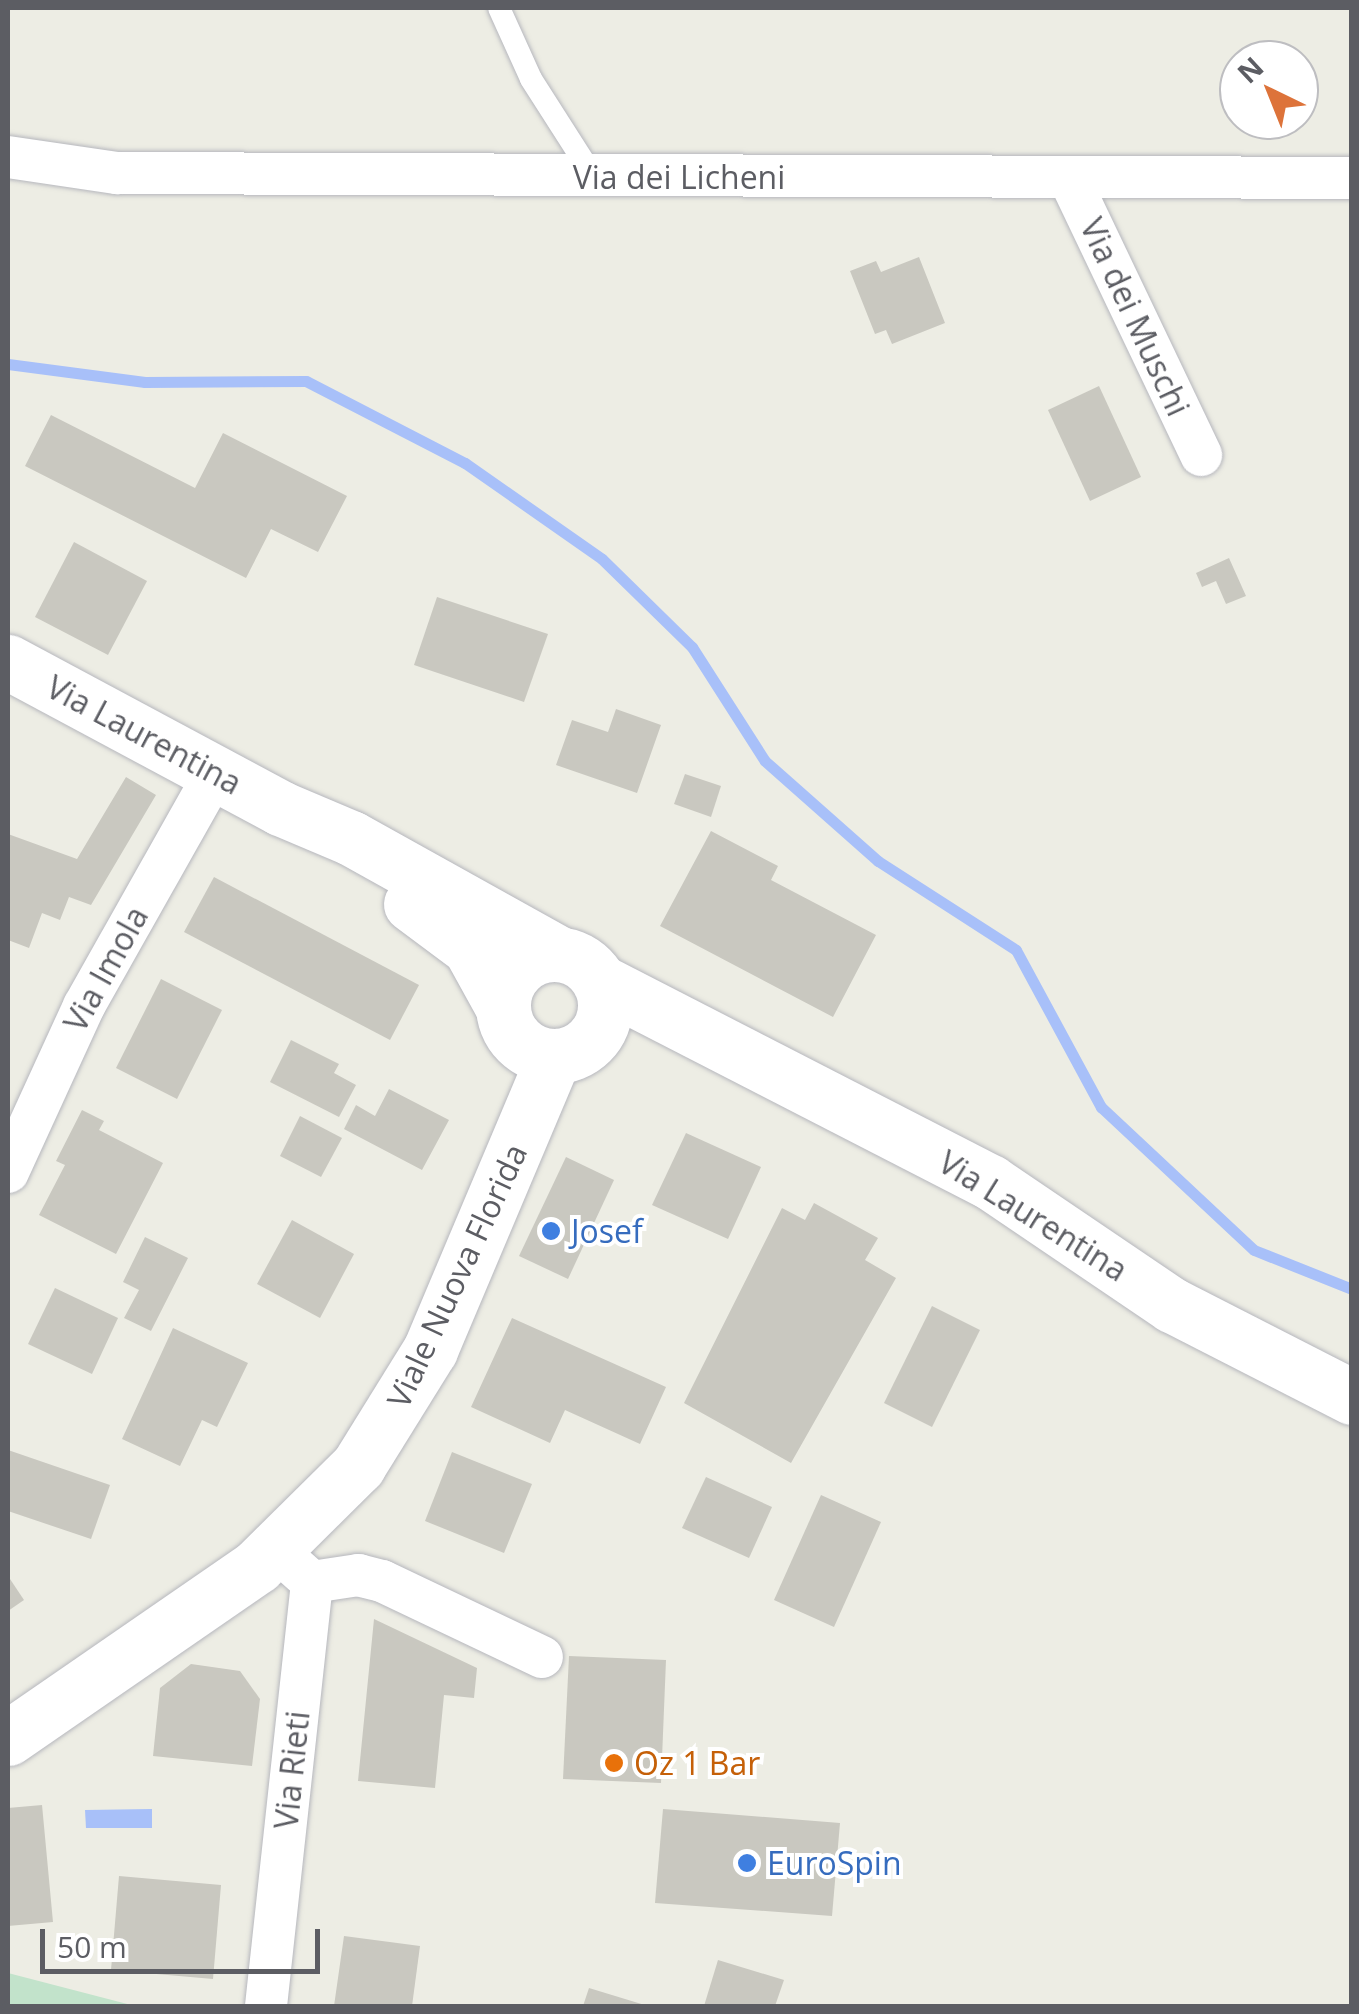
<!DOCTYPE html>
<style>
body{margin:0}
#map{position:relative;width:1359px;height:2014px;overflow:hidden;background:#edede4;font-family:"Open Sans",sans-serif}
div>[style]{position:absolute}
.green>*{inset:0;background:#c2e3cb}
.water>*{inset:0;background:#a8c0f9}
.stream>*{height:11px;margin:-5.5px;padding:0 5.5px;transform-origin:5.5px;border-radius:5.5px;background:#a8c0f9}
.building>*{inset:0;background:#c9c8c0}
.roads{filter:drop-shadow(0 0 2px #b6b7bd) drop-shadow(0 0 2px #b6b7bd)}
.lane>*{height:22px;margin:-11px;padding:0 11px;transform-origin:11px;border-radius:11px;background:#fff}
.street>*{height:42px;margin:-21px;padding:0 21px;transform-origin:21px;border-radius:21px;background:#fff}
.secondary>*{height:55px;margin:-27.5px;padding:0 27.5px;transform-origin:27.5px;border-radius:27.5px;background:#fff}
.secondary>.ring{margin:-27.5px;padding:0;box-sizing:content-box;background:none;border:55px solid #fff;border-radius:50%}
.dots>*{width:28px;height:28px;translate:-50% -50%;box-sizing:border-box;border:5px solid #fff;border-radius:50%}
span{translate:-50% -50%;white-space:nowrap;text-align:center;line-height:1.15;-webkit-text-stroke:8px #fff;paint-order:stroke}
.street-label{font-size:32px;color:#5c5d63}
.shop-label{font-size:32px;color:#366cbe}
.left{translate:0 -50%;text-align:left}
.food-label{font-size:32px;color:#c56008}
.frame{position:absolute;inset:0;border:10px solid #5c5d63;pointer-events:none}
.north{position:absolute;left:1219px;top:40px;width:100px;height:100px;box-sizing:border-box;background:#fff;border:2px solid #bebec1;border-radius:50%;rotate:317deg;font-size:28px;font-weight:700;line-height:40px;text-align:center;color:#5c5d63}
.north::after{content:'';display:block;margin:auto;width:35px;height:45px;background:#dd733a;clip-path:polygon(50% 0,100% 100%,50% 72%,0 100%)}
.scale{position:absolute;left:40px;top:1929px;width:280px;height:45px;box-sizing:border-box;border:5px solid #5c5d63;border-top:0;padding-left:12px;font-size:30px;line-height:35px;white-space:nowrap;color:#5c5d63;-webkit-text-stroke:8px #fff;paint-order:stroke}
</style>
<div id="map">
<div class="green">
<div style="clip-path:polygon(8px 1973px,135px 2006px,8px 2006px)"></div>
</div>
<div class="water">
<div style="clip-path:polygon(152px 1809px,152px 1828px,86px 1828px,85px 1810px)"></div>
</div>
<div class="stream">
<div style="left:8px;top:364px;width:138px;rotate:7.5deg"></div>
<div style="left:145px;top:382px;width:161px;rotate:-0.4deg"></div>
<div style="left:306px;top:381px;width:179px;rotate:27.3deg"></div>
<div style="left:465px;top:463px;width:167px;rotate:35deg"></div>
<div style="left:602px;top:559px;width:126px;rotate:44.4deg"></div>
<div style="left:692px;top:647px;width:135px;rotate:57.4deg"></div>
<div style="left:765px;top:761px;width:151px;rotate:41.5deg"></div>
<div style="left:878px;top:861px;width:164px;rotate:32.8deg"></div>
<div style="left:1016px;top:950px;width:179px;rotate:61.6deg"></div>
<div style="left:1101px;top:1107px;width:209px;rotate:43.1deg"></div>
<div style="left:1254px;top:1250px;width:105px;rotate:21.7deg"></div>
</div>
<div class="building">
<div style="clip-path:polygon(919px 257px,945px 323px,892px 344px,886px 330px,875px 334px,850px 271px,876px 261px,881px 272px)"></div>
<div style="clip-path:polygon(1099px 386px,1141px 477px,1090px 501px,1048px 410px)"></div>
<div style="clip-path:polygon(51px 415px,195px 488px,223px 433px,347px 496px,318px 552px,271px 529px,246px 578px,25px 466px)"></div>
<div style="clip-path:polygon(74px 542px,147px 581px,108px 655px,35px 617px)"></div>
<div style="clip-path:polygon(1229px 558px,1246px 596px,1226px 604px,1216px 581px,1202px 587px,1196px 573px)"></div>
<div style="clip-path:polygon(437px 597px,548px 634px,524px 702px,414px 665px)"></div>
<div style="clip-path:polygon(616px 709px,661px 725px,637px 793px,556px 765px,572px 720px,608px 732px)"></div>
<div style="clip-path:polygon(685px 774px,721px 786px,711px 817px,674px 804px)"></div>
<div style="clip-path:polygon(126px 777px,156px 795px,91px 905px,69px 897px,60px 920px,42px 913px,29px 948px,8px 940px,8px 834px,77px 859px)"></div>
<div style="clip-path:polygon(711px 831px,778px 866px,771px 880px,876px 935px,833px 1017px,660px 926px)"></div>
<div style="clip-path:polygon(214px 877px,419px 985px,390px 1040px,184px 932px)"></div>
<div style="clip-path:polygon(161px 979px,222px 1010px,177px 1099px,116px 1068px)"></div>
<div style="clip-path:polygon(291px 1040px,339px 1064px,334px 1073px,356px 1085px,339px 1117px,270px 1082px)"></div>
<div style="clip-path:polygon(389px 1089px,449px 1120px,422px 1170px,344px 1129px,356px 1105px,375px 1116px)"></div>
<div style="clip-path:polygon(82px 1110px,104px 1121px,99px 1130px,163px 1163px,116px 1254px,39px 1215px,65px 1165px,56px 1161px)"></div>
<div style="clip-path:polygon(300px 1116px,342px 1138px,321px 1177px,280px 1156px)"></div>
<div style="clip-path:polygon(686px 1133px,761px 1167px,728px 1239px,652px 1205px)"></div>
<div style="clip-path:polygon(566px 1157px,614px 1180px,568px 1279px,519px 1256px)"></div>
<div style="clip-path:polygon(814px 1203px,878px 1238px,865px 1260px,896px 1278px,791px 1463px,684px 1403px,782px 1208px,805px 1220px)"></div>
<div style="clip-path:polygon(292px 1220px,354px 1254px,320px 1318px,257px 1284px)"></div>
<div style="clip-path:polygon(145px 1237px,188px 1258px,151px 1331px,124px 1318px,139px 1290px,123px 1282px)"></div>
<div style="clip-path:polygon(55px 1288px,118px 1318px,92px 1374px,28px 1344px)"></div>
<div style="clip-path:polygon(932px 1306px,980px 1330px,932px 1427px,884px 1403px)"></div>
<div style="clip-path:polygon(512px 1318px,666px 1387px,640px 1444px,565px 1410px,550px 1443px,471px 1407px)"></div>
<div style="clip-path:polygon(173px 1328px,248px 1363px,217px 1427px,202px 1420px,180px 1466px,122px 1439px)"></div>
<div style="clip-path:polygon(8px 1450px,110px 1485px,91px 1539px,8px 1511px)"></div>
<div style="clip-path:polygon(452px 1452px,532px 1484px,504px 1553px,425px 1521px)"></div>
<div style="clip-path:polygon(706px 1477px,772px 1507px,749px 1558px,682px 1528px)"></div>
<div style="clip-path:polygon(821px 1495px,881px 1522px,834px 1627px,774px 1600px)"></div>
<div style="clip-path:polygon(8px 1576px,24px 1600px,8px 1611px)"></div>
<div style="clip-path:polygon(374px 1619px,477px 1668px,474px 1698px,444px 1695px,435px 1788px,358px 1781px)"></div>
<div style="clip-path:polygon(569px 1656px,666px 1660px,661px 1783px,563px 1779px)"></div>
<div style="clip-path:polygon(191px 1664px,240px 1671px,260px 1699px,252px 1766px,153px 1756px,160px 1688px)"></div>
<div style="clip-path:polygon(42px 1805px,53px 1922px,8px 1926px,8px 1808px)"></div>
<div style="clip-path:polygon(663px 1809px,840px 1823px,832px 1916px,655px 1903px)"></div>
<div style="clip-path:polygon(119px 1876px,221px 1885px,213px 1979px,111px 1970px)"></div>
<div style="clip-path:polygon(344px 1936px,420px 1946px,412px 2006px,334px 2006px)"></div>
<div style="clip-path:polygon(718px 1960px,784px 1980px,775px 2006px,704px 2006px)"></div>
<div style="clip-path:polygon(589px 1988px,648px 2006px,583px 2006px)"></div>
</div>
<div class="roads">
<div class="lane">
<div style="left:499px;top:8px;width:78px;rotate:65.7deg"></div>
<div style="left:531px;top:79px;width:115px;rotate:57.4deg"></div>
</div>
<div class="street">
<div style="left:8px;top:157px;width:110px;rotate:8.4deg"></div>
<div style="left:117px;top:173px;width:1235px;rotate:0.23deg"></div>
<div style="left:1069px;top:178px;width:307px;rotate:64.5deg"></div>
<div style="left:8px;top:1172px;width:183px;rotate:-65.4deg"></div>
<div style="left:84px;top:1006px;width:269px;rotate:-60.6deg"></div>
<div style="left:312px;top:1582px;width:47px;rotate:-8.7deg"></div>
<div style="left:358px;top:1575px;width:25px;rotate:14deg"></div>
<div style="left:382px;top:1581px;width:177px;rotate:25.4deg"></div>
<div style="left:266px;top:2006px;width:426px;rotate:-83.8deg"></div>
<div style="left:312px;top:1582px;width:48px;rotate:-138.4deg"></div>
</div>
<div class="secondary">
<div style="left:8px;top:662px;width:309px;rotate:28.2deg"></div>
<div style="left:280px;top:808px;width:77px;rotate:22.9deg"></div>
<div style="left:351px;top:838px;width:238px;rotate:29.1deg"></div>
<div style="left:411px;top:904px;width:74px;rotate:36.7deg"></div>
<div style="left:470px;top:948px;width:66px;rotate:61.1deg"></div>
<div class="ring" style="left:503px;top:954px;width:47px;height:47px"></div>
<div style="left:599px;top:981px;width:440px;rotate:27.2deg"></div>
<div style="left:990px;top:1182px;width:220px;rotate:34.1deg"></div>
<div style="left:1172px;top:1305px;width:202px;rotate:27.1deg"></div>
<div style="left:8px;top:1738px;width:303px;rotate:-34.6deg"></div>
<div style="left:257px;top:1566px;width:142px;rotate:-44.7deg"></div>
<div style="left:358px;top:1466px;width:137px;rotate:-58.2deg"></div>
<div style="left:430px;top:1350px;width:319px;rotate:-67.1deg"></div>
</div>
</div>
<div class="dots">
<div style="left:551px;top:1231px;background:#3f7fe0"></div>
<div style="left:614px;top:1763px;background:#e8710a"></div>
<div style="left:747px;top:1863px;background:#3f7fe0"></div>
</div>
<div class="street-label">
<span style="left:679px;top:177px">Via dei Licheni</span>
<span style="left:1135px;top:317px;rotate:65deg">Via dei Muschi</span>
<span style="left:144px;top:735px;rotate:28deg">Via Laurentina</span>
<span style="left:106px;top:969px;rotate:-61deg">Via Imola</span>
<span style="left:1033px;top:1216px;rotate:32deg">Via Laurentina</span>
<span style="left:457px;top:1276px;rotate:-65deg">Viale Nuova Florida</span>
<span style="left:292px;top:1770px;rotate:-84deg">Via Rieti</span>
</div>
<div class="shop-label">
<span class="left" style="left:571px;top:1231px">Josef</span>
<span class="left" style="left:767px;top:1863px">EuroSpin</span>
</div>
<div class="food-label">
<span class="left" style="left:634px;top:1763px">Oz 1 Bar</span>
</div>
<div class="frame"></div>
<div class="north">N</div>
<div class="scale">50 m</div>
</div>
